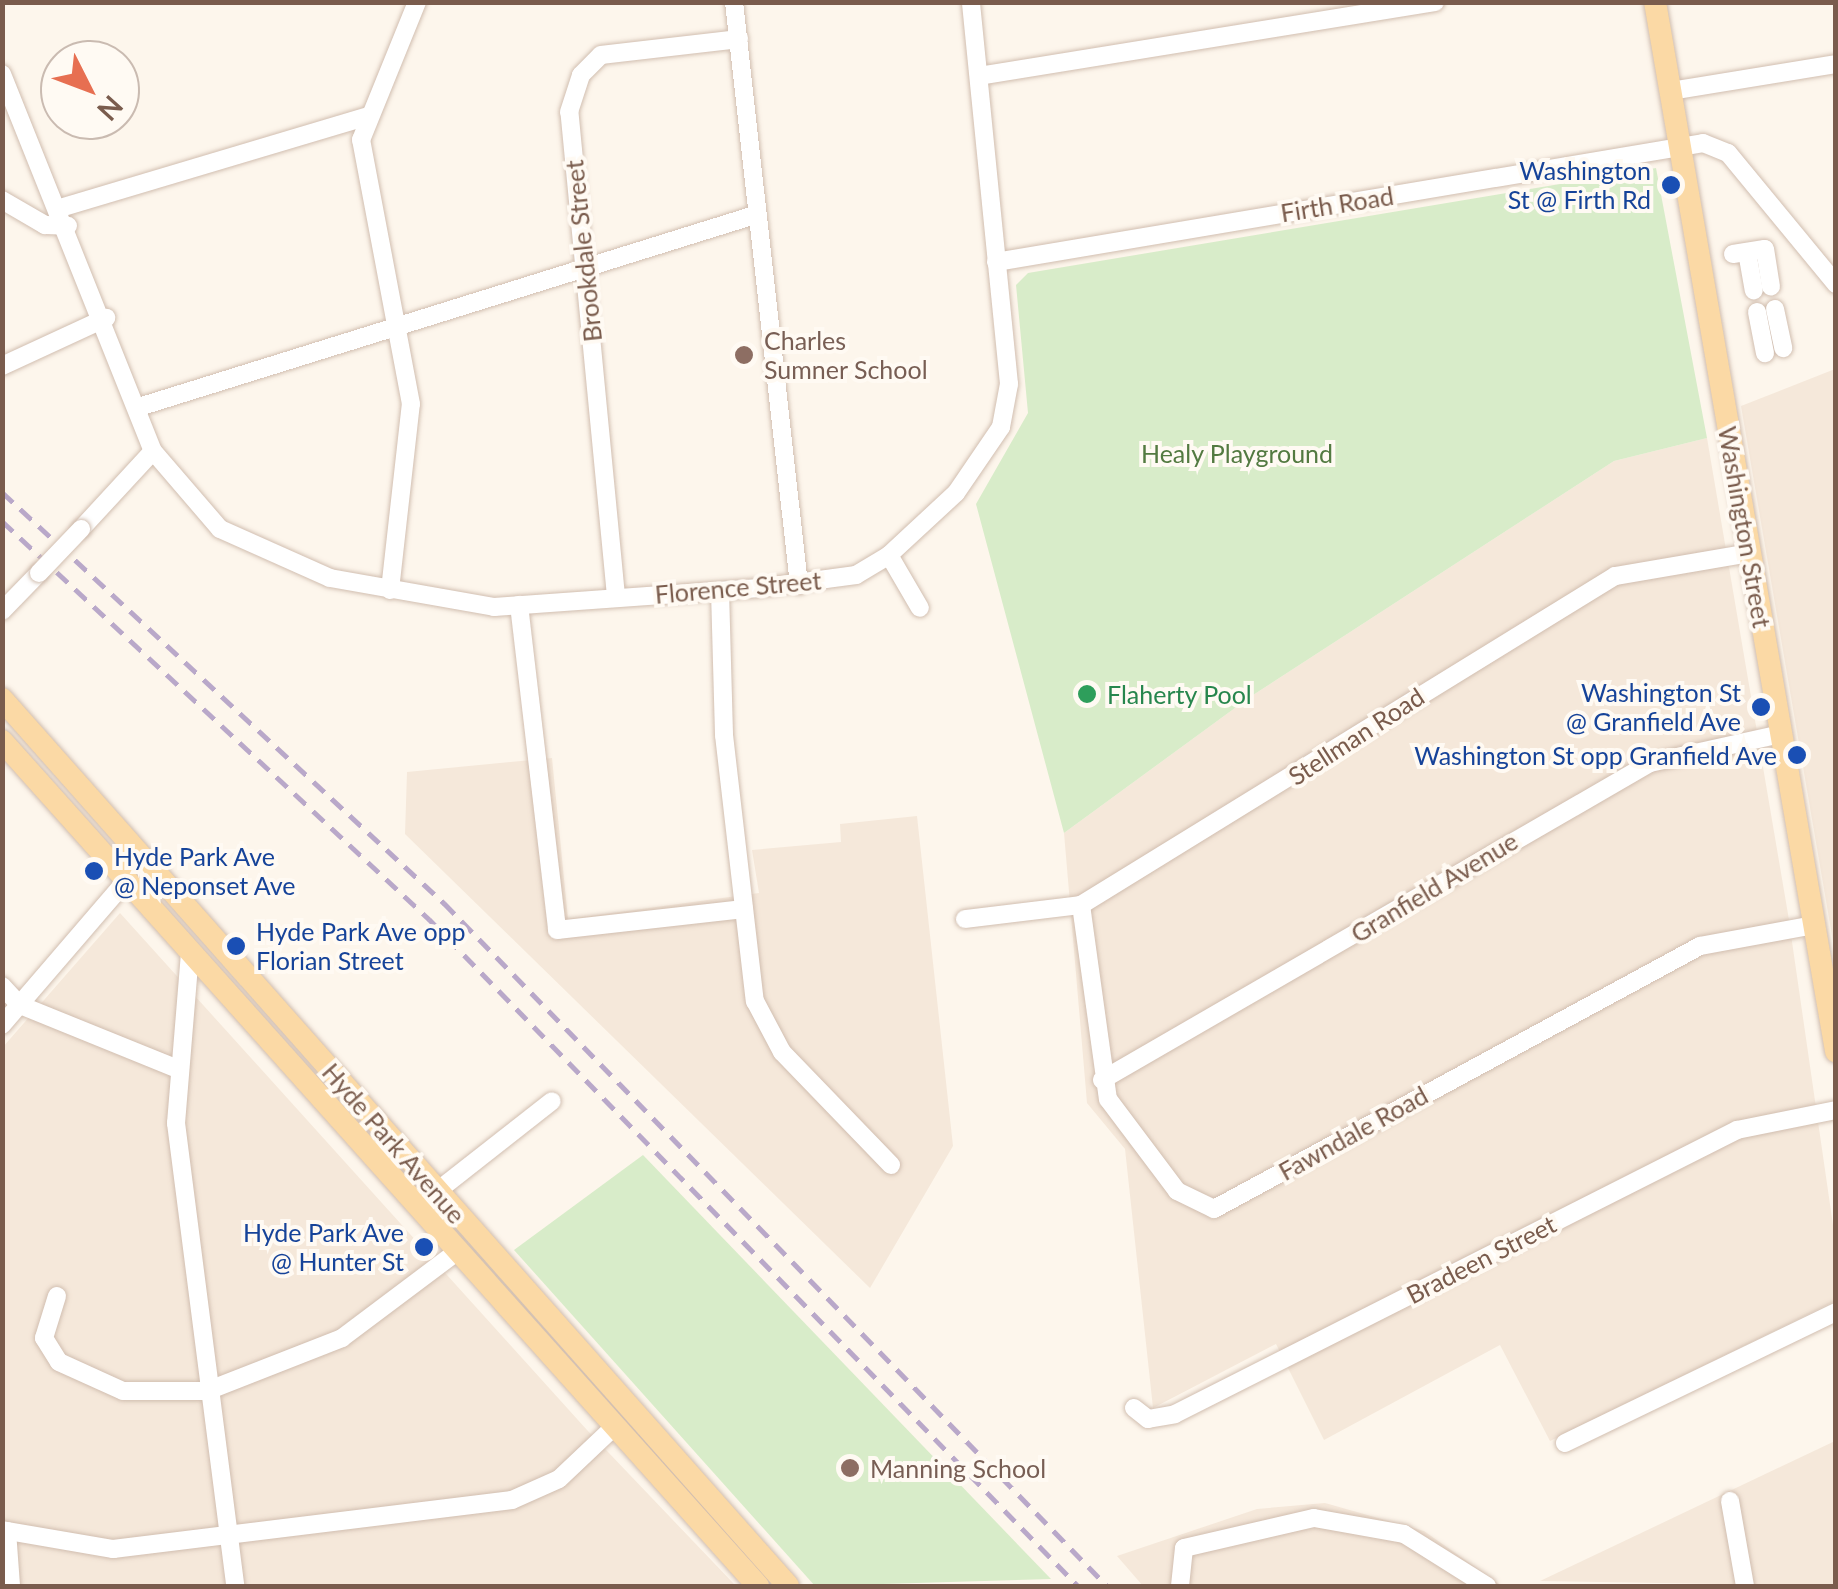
<!DOCTYPE html>
<style>
body{margin:0}
#map{position:relative;width:1838px;height:1589px;overflow:hidden;background:#fdf6ec;font-family:Lato,sans-serif}
div>[style]{position:absolute}
.residential>*{inset:0;background:#f5e8da}
.green>*{inset:0;background:#d8ecc9}
.roads{filter:drop-shadow(0 0 2px #d1beb0) drop-shadow(0 0 2px #d1beb0)}
.minor>*{height:18px;margin:-9px;padding:0 9px;transform-origin:9px;border-radius:9px;background:#fff}
.major>*{height:22px;margin:-11px;padding:0 11px;transform-origin:11px;border-radius:11px;background:#fbd9a5}
.rail>*{height:5px;margin-top:-2.5px;transform-origin:0;background:repeating-linear-gradient(90deg,#b9a8c9 0 15px,transparent 0 25px)}
.bridges{filter:drop-shadow(0 0 2px #d1beb0) drop-shadow(0 0 2px #d1beb0)}
.minor-bridge>*{height:18px;margin:-9px;padding:0 9px;transform-origin:9px;border-radius:9px;background:#fff}
.dots>*{width:28px;height:28px;translate:-50% -50%;box-sizing:border-box;border:5px solid #fffaf3;border-radius:50%}
span{translate:-50% -50%;white-space:nowrap;text-align:center;line-height:1.15;-webkit-text-stroke:8px #fffaf3;paint-order:stroke}
.transit-label{font-size:25px;color:#164399}
.right{translate:-100% -50%;text-align:right}
.left{translate:0 -50%;text-align:left}
.street-label{font-size:25px;color:#7a5c4d}
.education-label{font-size:25px;color:#785e54}
.park-label{font-size:25px;color:#537a41}
.leisure-label{font-size:25px;color:#27864d}
.frame{position:absolute;inset:0;border:5px solid #7a5c4d;pointer-events:none}
.north{position:absolute;left:40px;top:40px;width:100px;height:100px;box-sizing:border-box;background:#fffaf3;border:2px solid #cabbb1;border-radius:50%;rotate:132deg;font-size:28px;font-weight:700;line-height:40px;text-align:center;color:#7a5c4d}
.north::after{content:'';display:block;margin:auto;width:35px;height:45px;background:#e76f51;clip-path:polygon(50% 0,100% 100%,50% 72%,0 100%)}
</style>
<div id="map">
<div class="residential">
<div style="clip-path:polygon(1835px 369px,1835px 953px,1741px 406px)"></div>
<div style="clip-path:polygon(1707px 438px,1788px 914px,1835px 1239px,1835px 1301px,1550px 1441px,1500px 1345px,1324px 1440px,1276px 1344px,1153px 1408px,1125px 1149px,1087px 1103px,1064px 833px,1250px 697px,1614px 461px)"></div>
<div style="clip-path:polygon(552px 758px,568px 919px,759px 893px,752px 850px,841px 842px,840px 824px,917px 816px,953px 1146px,870px 1288px,405px 834px,407px 772px)"></div>
<div style="clip-path:polygon(120px 913px,587px 1430px,734px 1584px,3px 1586px,3px 1047px)"></div>
<div style="clip-path:polygon(1835px 1441px,1835px 1586px,1540px 1581px)"></div>
<div style="clip-path:polygon(1325px 1503px,1424px 1531px,1502px 1586px,1143px 1586px,1117px 1556px,1257px 1509px)"></div>
</div>
<div class="green">
<div style="clip-path:polygon(1656px 168px,1707px 438px,1614px 461px,1250px 697px,1064px 833px,976px 504px,1028px 413px,1016px 285px,1028px 273px)"></div>
<div style="clip-path:polygon(643px 1155px,1051px 1579px,815px 1586px,514px 1250px)"></div>
</div>
<div class="roads">
<div class="minor">
<div style="left:734px;top:2px;width:587px;rotate:83.64deg"></div>
<div style="left:2px;top:74px;width:406px;rotate:68.2deg"></div>
<div style="left:153px;top:451px;width:103px;rotate:49.3deg"></div>
<div style="left:220px;top:529px;width:120px;rotate:24deg"></div>
<div style="left:330px;top:578px;width:167px;rotate:10deg"></div>
<div style="left:494px;top:607px;width:266px;rotate:-4.1deg"></div>
<div style="left:759px;top:588px;width:98px;rotate:-7.6deg"></div>
<div style="left:856px;top:575px;width:39px;rotate:-31deg"></div>
<div style="left:889px;top:555px;width:91px;rotate:-42.8deg"></div>
<div style="left:956px;top:493px;width:80px;rotate:-55.7deg"></div>
<div style="left:1001px;top:427px;width:44px;rotate:-79.5deg"></div>
<div style="left:1009px;top:384px;width:384px;rotate:-95.7deg"></div>
<div style="left:979px;top:76px;width:462px;rotate:-9.2deg"></div>
<div style="left:1671px;top:91px;width:167px;rotate:-9.3deg"></div>
<div style="left:2px;top:200px;width:50px;rotate:30.2deg"></div>
<div style="left:45px;top:225px;width:23px;rotate:2deg"></div>
<div style="left:60px;top:208px;width:322px;rotate:-16.6deg"></div>
<div style="left:1747px;top:252px;width:39px;rotate:80deg"></div>
<div style="left:1733px;top:254px;width:32px;rotate:-9deg"></div>
<div style="left:1765px;top:249px;width:38px;rotate:81deg"></div>
<div style="left:996px;top:262px;width:717px;rotate:-9.55deg"></div>
<div style="left:1703px;top:143px;width:27px;rotate:22deg"></div>
<div style="left:1728px;top:153px;width:170px;rotate:50.5deg"></div>
<div style="left:1775px;top:309px;width:40px;rotate:78deg"></div>
<div style="left:1757px;top:312px;width:42px;rotate:79deg"></div>
<div style="left:2px;top:366px;width:115px;rotate:-24.8deg"></div>
<div style="left:142px;top:406px;width:645px;rotate:-17.31deg"></div>
<div style="left:81px;top:529px;width:106px;rotate:-47.3deg"></div>
<div style="left:889px;top:555px;width:61px;rotate:59.7deg"></div>
<div style="left:390px;top:590px;width:187px;rotate:-83.6deg"></div>
<div style="left:411px;top:404px;width:269px;rotate:-100.7deg"></div>
<div style="left:361px;top:140px;width:149px;rotate:-67.9deg"></div>
<div style="left:720px;top:591px;width:144px;rotate:88.4deg"></div>
<div style="left:724px;top:735px;width:268px;rotate:83.4deg"></div>
<div style="left:755px;top:1001px;width:58px;rotate:62.1deg"></div>
<div style="left:782px;top:1052px;width:157px;rotate:46deg"></div>
<div style="left:616px;top:596px;width:486px;rotate:-95.5deg"></div>
<div style="left:569px;top:112px;width:39px;rotate:-72deg"></div>
<div style="left:581px;top:75px;width:28px;rotate:-45deg"></div>
<div style="left:601px;top:55px;width:139px;rotate:-6.6deg"></div>
<div style="left:519px;top:605px;width:327px;rotate:83.3deg"></div>
<div style="left:557px;top:930px;width:188px;rotate:-6.4deg"></div>
<div style="left:2px;top:611px;width:53px;rotate:-45.8deg"></div>
<div style="left:1081px;top:905px;width:196px;rotate:82.1deg"></div>
<div style="left:1108px;top:1099px;width:115px;rotate:53.1deg"></div>
<div style="left:1177px;top:1191px;width:41px;rotate:25.9deg"></div>
<div style="left:1214px;top:1209px;width:553px;rotate:-28.42deg"></div>
<div style="left:1700px;top:946px;width:116px;rotate:-10.4deg"></div>
<div style="left:965px;top:919px;width:117px;rotate:-6.9deg"></div>
<div style="left:1081px;top:905px;width:627px;rotate:-31.64deg"></div>
<div style="left:1615px;top:576px;width:136px;rotate:-9.7deg"></div>
<div style="left:190px;top:953px;width:171px;rotate:94.7deg"></div>
<div style="left:176px;top:1123px;width:467px;rotate:82.7deg"></div>
<div style="left:2px;top:986px;width:26px;rotate:47deg"></div>
<div style="left:20px;top:1005px;width:170px;rotate:22.1deg"></div>
<div style="left:2px;top:1025px;width:190px;rotate:-49.3deg"></div>
<div style="left:1102px;top:1080px;width:633px;rotate:-30.05deg"></div>
<div style="left:1650px;top:763px;width:134px;rotate:-12.5deg"></div>
<div style="left:436px;top:1192px;width:147px;rotate:-38.1deg"></div>
<div style="left:57px;top:1296px;width:44px;rotate:107.2deg"></div>
<div style="left:44px;top:1338px;width:28px;rotate:58deg"></div>
<div style="left:59px;top:1362px;width:70px;rotate:24.4deg"></div>
<div style="left:123px;top:1391px;width:84px"></div>
<div style="left:207px;top:1391px;width:145px;rotate:-21.4deg"></div>
<div style="left:342px;top:1338px;width:145px;rotate:-36.9deg"></div>
<div style="left:1134px;top:1408px;width:18px;rotate:38deg"></div>
<div style="left:1148px;top:1419px;width:27px;rotate:-10deg"></div>
<div style="left:1175px;top:1414px;width:630px;rotate:-26.81deg"></div>
<div style="left:1737px;top:1130px;width:101px;rotate:-11.4deg"></div>
<div style="left:1565px;top:1443px;width:301px;rotate:-25.8deg"></div>
<div style="left:1730px;top:1501px;width:86px;rotate:80deg"></div>
<div style="left:2px;top:1530px;width:113px;rotate:9.7deg"></div>
<div style="left:113px;top:1549px;width:402px;rotate:-7deg"></div>
<div style="left:512px;top:1500px;width:51px;rotate:-24.1deg"></div>
<div style="left:559px;top:1479px;width:76px;rotate:-43.4deg"></div>
<div style="left:7px;top:1531px;width:55px;rotate:85.8deg"></div>
<div style="left:1180px;top:1586px;width:38px;rotate:-84deg"></div>
<div style="left:1184px;top:1548px;width:133px;rotate:-13deg"></div>
<div style="left:1314px;top:1518px;width:91px;rotate:10.1deg"></div>
<div style="left:1404px;top:1534px;width:98px;rotate:32.1deg"></div>
</div>
<div class="major">
<div style="left:1655px;top:2px;width:1065px;rotate:80.21deg"></div>
<div style="left:2px;top:699px;width:1185px;rotate:48.45deg"></div>
<div style="left:2px;top:741px;width:1134px;rotate:48.18deg"></div>
</div>
</div>
<div class="rail">
<div style="left:2px;top:492px;width:604px;rotate:42.92deg"></div>
<div style="left:444px;top:903px;width:952px;rotate:45.85deg"></div>
<div style="left:2px;top:521px;width:584px;rotate:42.99deg"></div>
<div style="left:429px;top:919px;width:931px;rotate:45.78deg"></div>
</div>
<div class="bridges">
<div class="minor-bridge">
<div style="left:39px;top:573px;width:61px;rotate:-46.3deg"></div>
</div>
</div>
<div class="dots">
<div style="left:1671px;top:185px;background:#1a4fb4"></div>
<div style="left:744px;top:355px;background:#8d6e63"></div>
<div style="left:1087px;top:694px;background:#2e9e5b"></div>
<div style="left:1761px;top:707px;background:#1a4fb4"></div>
<div style="left:1797px;top:755px;background:#1a4fb4"></div>
<div style="left:94px;top:871px;background:#1a4fb4"></div>
<div style="left:236px;top:946px;background:#1a4fb4"></div>
<div style="left:424px;top:1247px;background:#1a4fb4"></div>
<div style="left:850px;top:1468px;background:#8d6e63"></div>
</div>
<div class="transit-label">
<span class="right" style="left:1651px;top:185px">Washington<br>St @ Firth Rd</span>
<span class="right" style="left:1741px;top:707px">Washington St<br>@ Granfield Ave</span>
<span class="right" style="left:1777px;top:755px">Washington St opp Granfield Ave</span>
<span class="left" style="left:114px;top:871px">Hyde Park Ave<br>@ Neponset Ave</span>
<span class="left" style="left:256px;top:946px">Hyde Park Ave opp<br>Florian Street</span>
<span class="right" style="left:404px;top:1247px">Hyde Park Ave<br>@ Hunter St</span>
</div>
<div class="street-label">
<span style="left:1337px;top:204px;rotate:-9deg">Firth Road</span>
<span style="left:583px;top:251px;rotate:-96deg">Brookdale Street</span>
<span style="left:1745px;top:527px;rotate:80deg">Washington Street</span>
<span style="left:738px;top:587px;rotate:-5deg">Florence Street</span>
<span style="left:1356px;top:736px;rotate:-33deg">Stellman Road</span>
<span style="left:1434px;top:887px;rotate:-31deg">Granfield Avenue</span>
<span style="left:1353px;top:1133px;rotate:-29deg">Fawndale Road</span>
<span style="left:394px;top:1143px;rotate:49deg">Hyde Park Avenue</span>
<span style="left:1481px;top:1259px;rotate:-27deg">Bradeen Street</span>
</div>
<div class="education-label">
<span class="left" style="left:764px;top:355px">Charles<br>Sumner School</span>
<span class="left" style="left:870px;top:1468px">Manning School</span>
</div>
<div class="park-label">
<span style="left:1237px;top:453px">Healy Playground</span>
</div>
<div class="leisure-label">
<span class="left" style="left:1107px;top:694px">Flaherty Pool</span>
</div>
<div class="frame"></div>
<div class="north">N</div>
</div>
